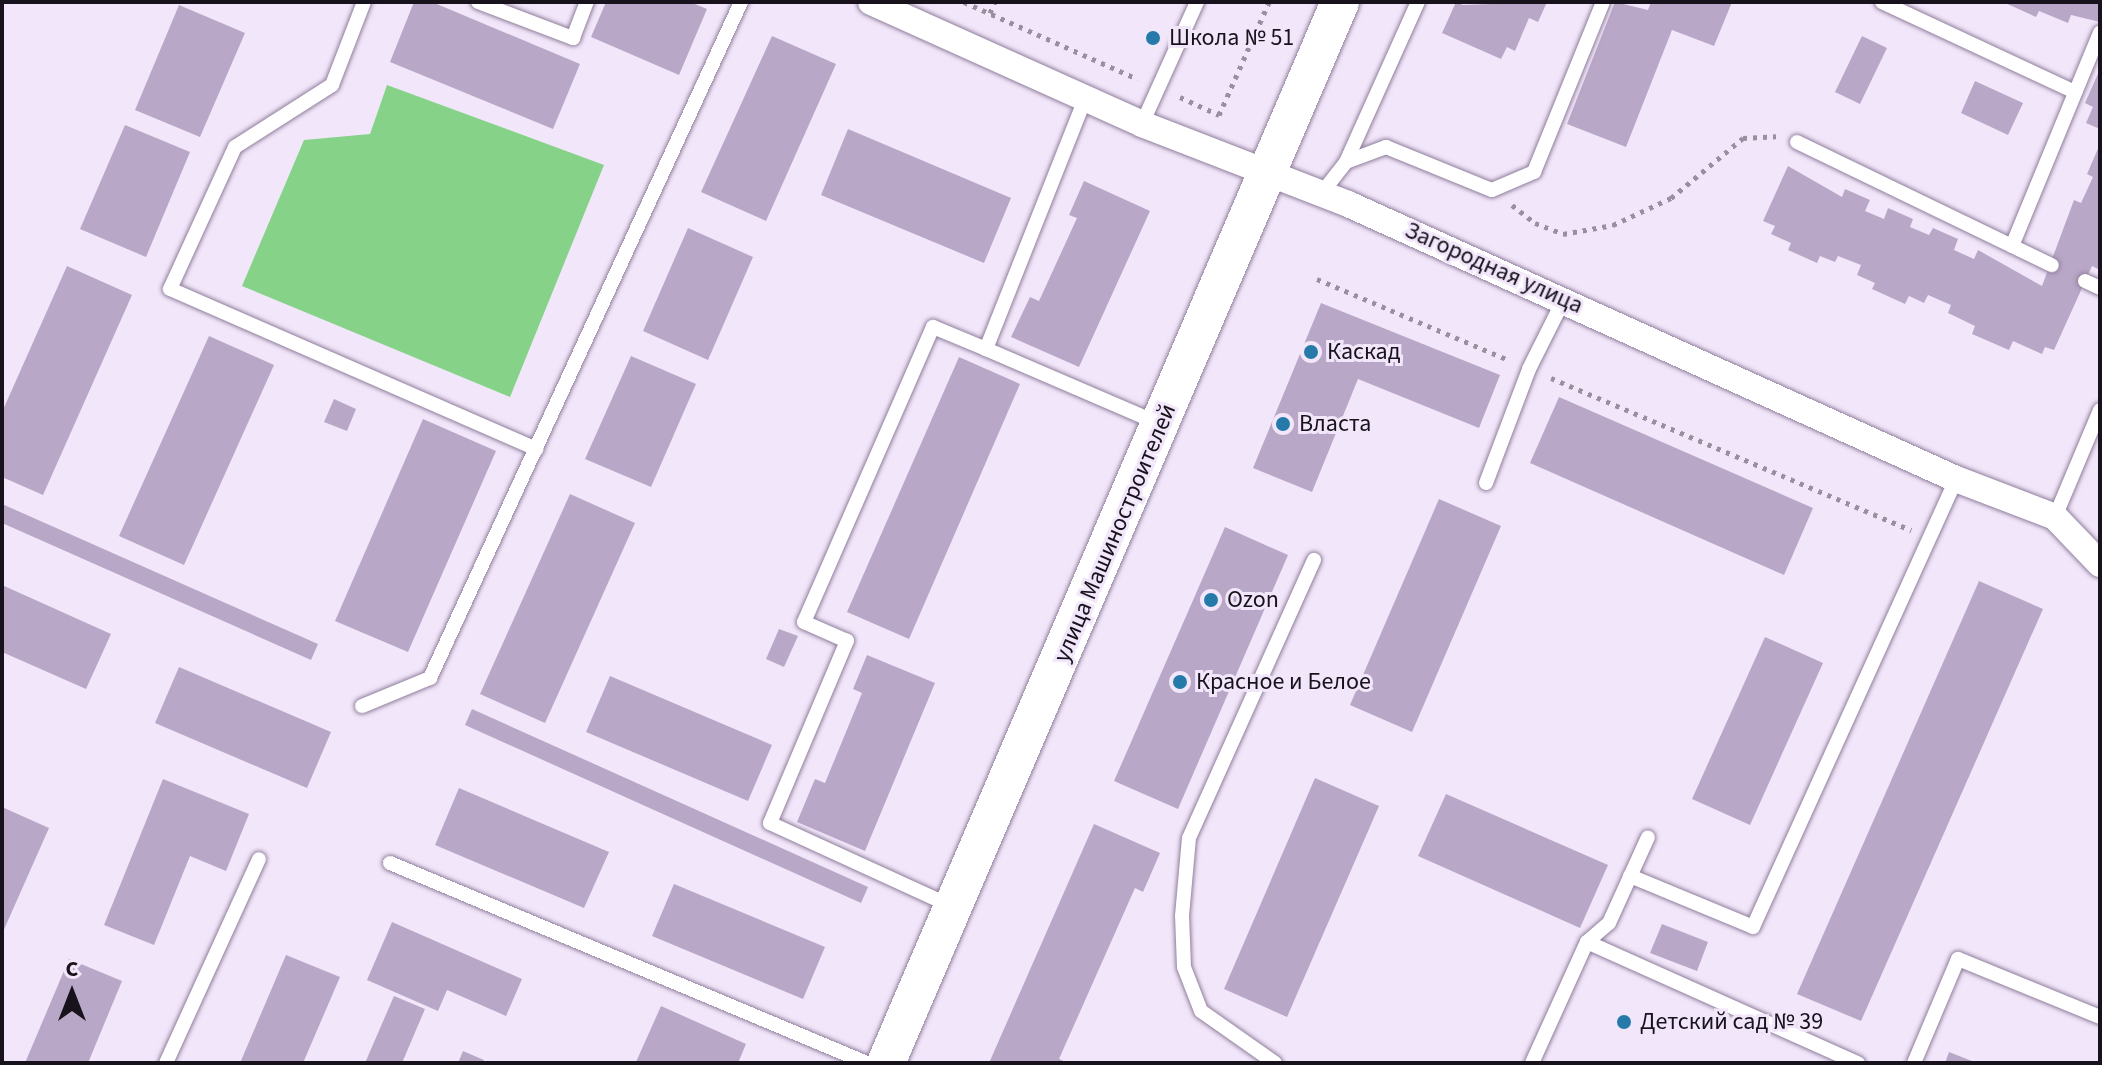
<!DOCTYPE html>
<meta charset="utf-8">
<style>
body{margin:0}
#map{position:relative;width:2102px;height:1065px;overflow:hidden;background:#f2e7fa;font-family:"Source Sans 3",sans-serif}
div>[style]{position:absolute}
.forest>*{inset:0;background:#87d289}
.building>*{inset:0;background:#b9a7c7}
.path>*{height:5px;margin-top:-2.5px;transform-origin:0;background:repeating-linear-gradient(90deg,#988f9f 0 4px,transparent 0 10px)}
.roads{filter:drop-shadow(0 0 2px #8f7e9c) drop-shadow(0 0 2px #8f7e9c)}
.lane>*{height:14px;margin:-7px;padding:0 7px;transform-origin:7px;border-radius:7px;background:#fff}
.street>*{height:26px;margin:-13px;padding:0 13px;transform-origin:13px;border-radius:13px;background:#fff}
.secondary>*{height:38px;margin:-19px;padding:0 19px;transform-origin:19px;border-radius:19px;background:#fff}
.dots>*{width:22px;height:22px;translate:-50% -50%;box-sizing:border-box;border:4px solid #f2e7fa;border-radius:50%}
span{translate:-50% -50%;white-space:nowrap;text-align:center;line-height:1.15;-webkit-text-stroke:6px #f2e7fa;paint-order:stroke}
.poi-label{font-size:24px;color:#18121d}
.left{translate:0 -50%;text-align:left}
.street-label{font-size:24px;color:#18121d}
.frame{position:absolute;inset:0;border:4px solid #18121d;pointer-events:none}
.north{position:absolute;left:32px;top:953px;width:80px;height:80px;-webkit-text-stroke:6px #f2e7fa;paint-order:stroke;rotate:0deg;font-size:22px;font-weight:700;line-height:32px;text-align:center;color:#18121d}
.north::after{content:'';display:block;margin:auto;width:28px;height:36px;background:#18121d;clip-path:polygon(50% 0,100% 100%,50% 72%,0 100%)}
</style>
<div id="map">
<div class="forest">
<div style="clip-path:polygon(387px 85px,604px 165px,510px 397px,242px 286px,304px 140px,370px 134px)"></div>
</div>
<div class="building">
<div style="clip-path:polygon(414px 2px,432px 2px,580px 64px,553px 129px,390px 62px)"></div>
<div style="clip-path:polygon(606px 2px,690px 2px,707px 9px,679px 75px,591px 37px)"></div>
<div style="clip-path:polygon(1456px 2px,1463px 5px,1547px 2px,1538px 22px,1529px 18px,1515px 51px,1507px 47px,1501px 59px,1442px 33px)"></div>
<div style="clip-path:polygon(1615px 2px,1648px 10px,1651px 2px,1732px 2px,1714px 46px,1672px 30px,1626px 147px,1567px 124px)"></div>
<div style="clip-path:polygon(2003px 2px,2100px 2px,2100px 22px,2071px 15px,2068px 23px,2039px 11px,2036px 17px)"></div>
<div style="clip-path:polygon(179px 5px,245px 33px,200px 137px,135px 110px)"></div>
<div style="clip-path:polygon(772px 36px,836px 64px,766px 221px,701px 192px)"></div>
<div style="clip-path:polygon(1862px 36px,1887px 48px,1860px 104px,1835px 92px)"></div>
<div style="clip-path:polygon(2100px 69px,2100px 129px,2086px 123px,2093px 107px,2085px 103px)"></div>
<div style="clip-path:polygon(1975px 81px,2023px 103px,2008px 135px,1961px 113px)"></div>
<div style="clip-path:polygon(125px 125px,190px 152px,146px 257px,80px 229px)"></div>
<div style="clip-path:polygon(848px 129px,1011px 198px,984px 263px,821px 195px)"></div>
<div style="clip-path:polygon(2100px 144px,2100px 270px,2092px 266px,2054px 350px,2045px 347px,2042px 354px,2013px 341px,2009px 350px,1972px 334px,1975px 326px,1948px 313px,1951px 305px,1928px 295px,1924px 303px,1909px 296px,1905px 304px,1872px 289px,1875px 283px,1857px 275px,1861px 265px,1838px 256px,1835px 262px,1820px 256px,1817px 263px,1788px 250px,1791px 243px,1771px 234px,1775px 226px,1763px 221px,1788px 166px,1842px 197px,1845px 189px,1870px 200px,1865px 211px,1884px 219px,1888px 208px,1913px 219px,1910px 227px,1929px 235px,1933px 228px,1958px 239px,1954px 250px,1974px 259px,1978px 250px,2042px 286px,2074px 200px,2081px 203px,2093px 177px,2087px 174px)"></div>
<div style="clip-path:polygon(1084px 181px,1150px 211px,1079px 367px,1011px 337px,1030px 297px,1039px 301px,1077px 218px,1069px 215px)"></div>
<div style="clip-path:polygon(688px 228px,753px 257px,708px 360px,643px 331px)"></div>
<div style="clip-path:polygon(67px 266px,132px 295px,43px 495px,2px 477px,2px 412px)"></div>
<div style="clip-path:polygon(1321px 303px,1500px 375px,1479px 428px,1358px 379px,1312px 492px,1253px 468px)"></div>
<div style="clip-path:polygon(209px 336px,274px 365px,184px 565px,119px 536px)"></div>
<div style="clip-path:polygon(631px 356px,696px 384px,651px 487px,585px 459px)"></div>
<div style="clip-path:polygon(959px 357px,1020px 384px,909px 639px,847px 612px)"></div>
<div style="clip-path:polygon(1559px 397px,1813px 508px,1784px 575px,1530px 463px)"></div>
<div style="clip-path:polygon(334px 399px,356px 409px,347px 431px,324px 422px)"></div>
<div style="clip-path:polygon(423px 419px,496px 451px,408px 652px,335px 621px)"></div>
<div style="clip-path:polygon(570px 494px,635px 523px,545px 723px,480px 694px)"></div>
<div style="clip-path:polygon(1439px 499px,1501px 526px,1412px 732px,1350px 705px)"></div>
<div style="clip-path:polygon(2px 504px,318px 644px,311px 660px,2px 523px)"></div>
<div style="clip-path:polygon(1225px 527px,1288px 555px,1178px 809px,1114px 781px)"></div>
<div style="clip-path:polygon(1979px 581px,2043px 609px,1861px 1021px,1797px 994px)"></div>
<div style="clip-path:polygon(2px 585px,111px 634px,86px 689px,2px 652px)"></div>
<div style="clip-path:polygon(779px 629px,798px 636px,784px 667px,766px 659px)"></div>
<div style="clip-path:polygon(1765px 637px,1823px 663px,1750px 825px,1692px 799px)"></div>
<div style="clip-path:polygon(867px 655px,935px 683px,865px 851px,797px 822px,815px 779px,825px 783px,862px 693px,853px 689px)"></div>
<div style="clip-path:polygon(179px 667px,331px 732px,307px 788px,155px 723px)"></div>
<div style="clip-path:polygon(610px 676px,772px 745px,748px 801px,586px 732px)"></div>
<div style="clip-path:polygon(472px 709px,868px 887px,861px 903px,465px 725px)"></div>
<div style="clip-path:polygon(1315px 778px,1379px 806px,1287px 1017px,1224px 989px)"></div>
<div style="clip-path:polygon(163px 779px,249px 814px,226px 871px,190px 856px,154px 945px,104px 925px)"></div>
<div style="clip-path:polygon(459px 788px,609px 852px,584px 908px,435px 845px)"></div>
<div style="clip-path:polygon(1446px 794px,1608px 865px,1580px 928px,1418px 856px)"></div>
<div style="clip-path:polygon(2px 807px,49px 828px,2px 934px)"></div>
<div style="clip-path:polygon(1094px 824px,1160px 853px,1143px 892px,1135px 888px,1059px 1059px,1068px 1063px,989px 1063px)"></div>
<div style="clip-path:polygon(674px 884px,825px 947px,803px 999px,652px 936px)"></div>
<div style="clip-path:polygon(392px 922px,522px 979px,506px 1016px,447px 990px,438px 1011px,367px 980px)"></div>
<div style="clip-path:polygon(1662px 924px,1708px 942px,1697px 971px,1650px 953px)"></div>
<div style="clip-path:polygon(286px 955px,340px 977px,303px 1063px,240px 1063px)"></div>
<div style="clip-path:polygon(69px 959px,122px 981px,88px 1063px,25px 1063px)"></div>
<div style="clip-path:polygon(394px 996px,425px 1009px,402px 1063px,365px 1063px)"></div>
<div style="clip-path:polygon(661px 1006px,746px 1044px,738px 1063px,636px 1062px)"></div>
<div style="clip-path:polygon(463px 1051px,484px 1060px,482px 1063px,458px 1063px)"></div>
<div style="clip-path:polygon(1949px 1052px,1977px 1063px,1945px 1063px)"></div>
</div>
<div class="path">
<div style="left:964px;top:2px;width:190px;rotate:23.9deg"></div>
<div style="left:990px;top:13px;width:12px;rotate:-66deg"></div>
<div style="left:1180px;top:97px;width:43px;rotate:24.8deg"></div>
<div style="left:1219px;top:115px;width:124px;rotate:-66.1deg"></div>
<div style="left:1512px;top:205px;width:29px;rotate:38deg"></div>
<div style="left:1535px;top:223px;width:30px;rotate:21deg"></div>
<div style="left:1563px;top:234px;width:51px;rotate:-10.2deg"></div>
<div style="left:1613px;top:225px;width:64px;rotate:-25deg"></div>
<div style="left:1671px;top:198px;width:94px;rotate:-39.8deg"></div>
<div style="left:1743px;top:138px;width:33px;rotate:-3deg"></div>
<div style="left:1317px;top:279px;width:208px;rotate:22.9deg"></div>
<div style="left:1551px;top:378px;width:391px;rotate:22.9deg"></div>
</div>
<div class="roads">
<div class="lane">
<div style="left:364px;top:2px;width:89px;rotate:111.1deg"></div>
<div style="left:332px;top:85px;width:115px;rotate:147.4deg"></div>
<div style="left:235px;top:147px;width:156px;rotate:114.6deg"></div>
<div style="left:170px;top:289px;width:400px;rotate:23.6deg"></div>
<div style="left:478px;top:2px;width:102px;rotate:20.8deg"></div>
<div style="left:573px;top:38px;width:39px;rotate:-69deg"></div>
<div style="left:1882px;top:2px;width:213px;rotate:25deg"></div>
<div style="left:1142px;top:124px;width:134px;rotate:-65.7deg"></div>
<div style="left:1797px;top:142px;width:283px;rotate:25.8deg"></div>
<div style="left:1346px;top:162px;width:175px;rotate:-65.8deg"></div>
<div style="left:1321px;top:194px;width:41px;rotate:-52deg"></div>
<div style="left:1346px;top:162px;width:43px;rotate:-20.6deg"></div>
<div style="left:1386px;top:147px;width:114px;rotate:22.1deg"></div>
<div style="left:1492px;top:190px;width:46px;rotate:-23.2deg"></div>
<div style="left:1534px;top:172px;width:183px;rotate:-67.9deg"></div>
<div style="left:2012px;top:246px;width:231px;rotate:-67.6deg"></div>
<div style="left:2085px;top:281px;width:17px;rotate:25deg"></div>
<div style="left:986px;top:349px;width:187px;rotate:23.3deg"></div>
<div style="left:1486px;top:483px;width:122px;rotate:-69.3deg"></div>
<div style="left:1529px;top:369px;width:78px;rotate:-63.4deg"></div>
<div style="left:2055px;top:517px;width:116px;rotate:-67.2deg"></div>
<div style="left:362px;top:706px;width:74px;rotate:-22.4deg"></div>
<div style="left:430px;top:678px;width:744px;rotate:-65.29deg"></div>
<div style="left:390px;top:863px;width:517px;rotate:22.75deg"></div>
<div style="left:1630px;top:876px;width:133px;rotate:22.5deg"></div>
<div style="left:1753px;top:927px;width:492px;rotate:-65.6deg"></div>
<div style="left:951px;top:906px;width:199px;rotate:-155.4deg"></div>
<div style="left:770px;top:823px;width:198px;rotate:-67.1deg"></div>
<div style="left:847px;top:641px;width:47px;rotate:-156.2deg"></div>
<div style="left:804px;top:622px;width:322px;rotate:-66.4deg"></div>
<div style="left:933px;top:327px;width:57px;rotate:22.5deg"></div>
<div style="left:986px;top:349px;width:269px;rotate:-68.4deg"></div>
<div style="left:1587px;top:942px;width:297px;rotate:24.1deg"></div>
<div style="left:166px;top:1063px;width:224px;rotate:-65.5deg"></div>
<div style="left:1275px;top:1063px;width:90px;rotate:-144.9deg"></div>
<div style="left:1201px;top:1011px;width:47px;rotate:-111.1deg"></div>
<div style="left:1184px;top:967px;width:51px;rotate:-92.2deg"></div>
<div style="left:1182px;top:916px;width:78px;rotate:-84.9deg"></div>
<div style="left:1189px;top:838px;width:305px;rotate:-65.8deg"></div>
<div style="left:1532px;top:1063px;width:133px;rotate:-65.6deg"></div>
<div style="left:1587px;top:942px;width:29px;rotate:-41deg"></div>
<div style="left:1609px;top:923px;width:94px;rotate:-65.6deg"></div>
<div style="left:1914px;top:1063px;width:113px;rotate:-67.1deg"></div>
<div style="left:1958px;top:959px;width:153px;rotate:22.2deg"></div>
</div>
<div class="street">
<div style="left:871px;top:2px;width:297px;rotate:24.2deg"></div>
<div style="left:1142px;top:124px;width:221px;rotate:21.2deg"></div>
<div style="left:1348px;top:204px;width:667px;rotate:24.34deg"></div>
<div style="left:1956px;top:479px;width:106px;rotate:21deg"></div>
<div style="left:2055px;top:517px;width:65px;rotate:46.2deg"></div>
</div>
<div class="secondary">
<div style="left:886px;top:1063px;width:1154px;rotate:-66.83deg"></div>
</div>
</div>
<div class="dots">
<div style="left:1153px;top:38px;background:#267aaa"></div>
<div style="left:1311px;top:352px;background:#267aaa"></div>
<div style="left:1283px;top:424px;background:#267aaa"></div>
<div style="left:1211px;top:600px;background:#267aaa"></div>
<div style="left:1180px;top:682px;background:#267aaa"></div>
<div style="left:1624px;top:1022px;background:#267aaa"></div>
</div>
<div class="poi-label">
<span class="left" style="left:1169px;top:38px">Школа № 51</span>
<span class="left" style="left:1327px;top:352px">Каскад</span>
<span class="left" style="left:1299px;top:424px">Власта</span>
<span class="left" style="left:1227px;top:600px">Ozon</span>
<span class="left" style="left:1196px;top:682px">Красное и Белое</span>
<span class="left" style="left:1640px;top:1022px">Детский сад № 39</span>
</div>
<div class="street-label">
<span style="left:1494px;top:268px;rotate:24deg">Загородная улица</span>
<span style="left:1115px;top:533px;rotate:-67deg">улица Машиностроителей</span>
</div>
<div class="frame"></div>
<div class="north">С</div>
</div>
